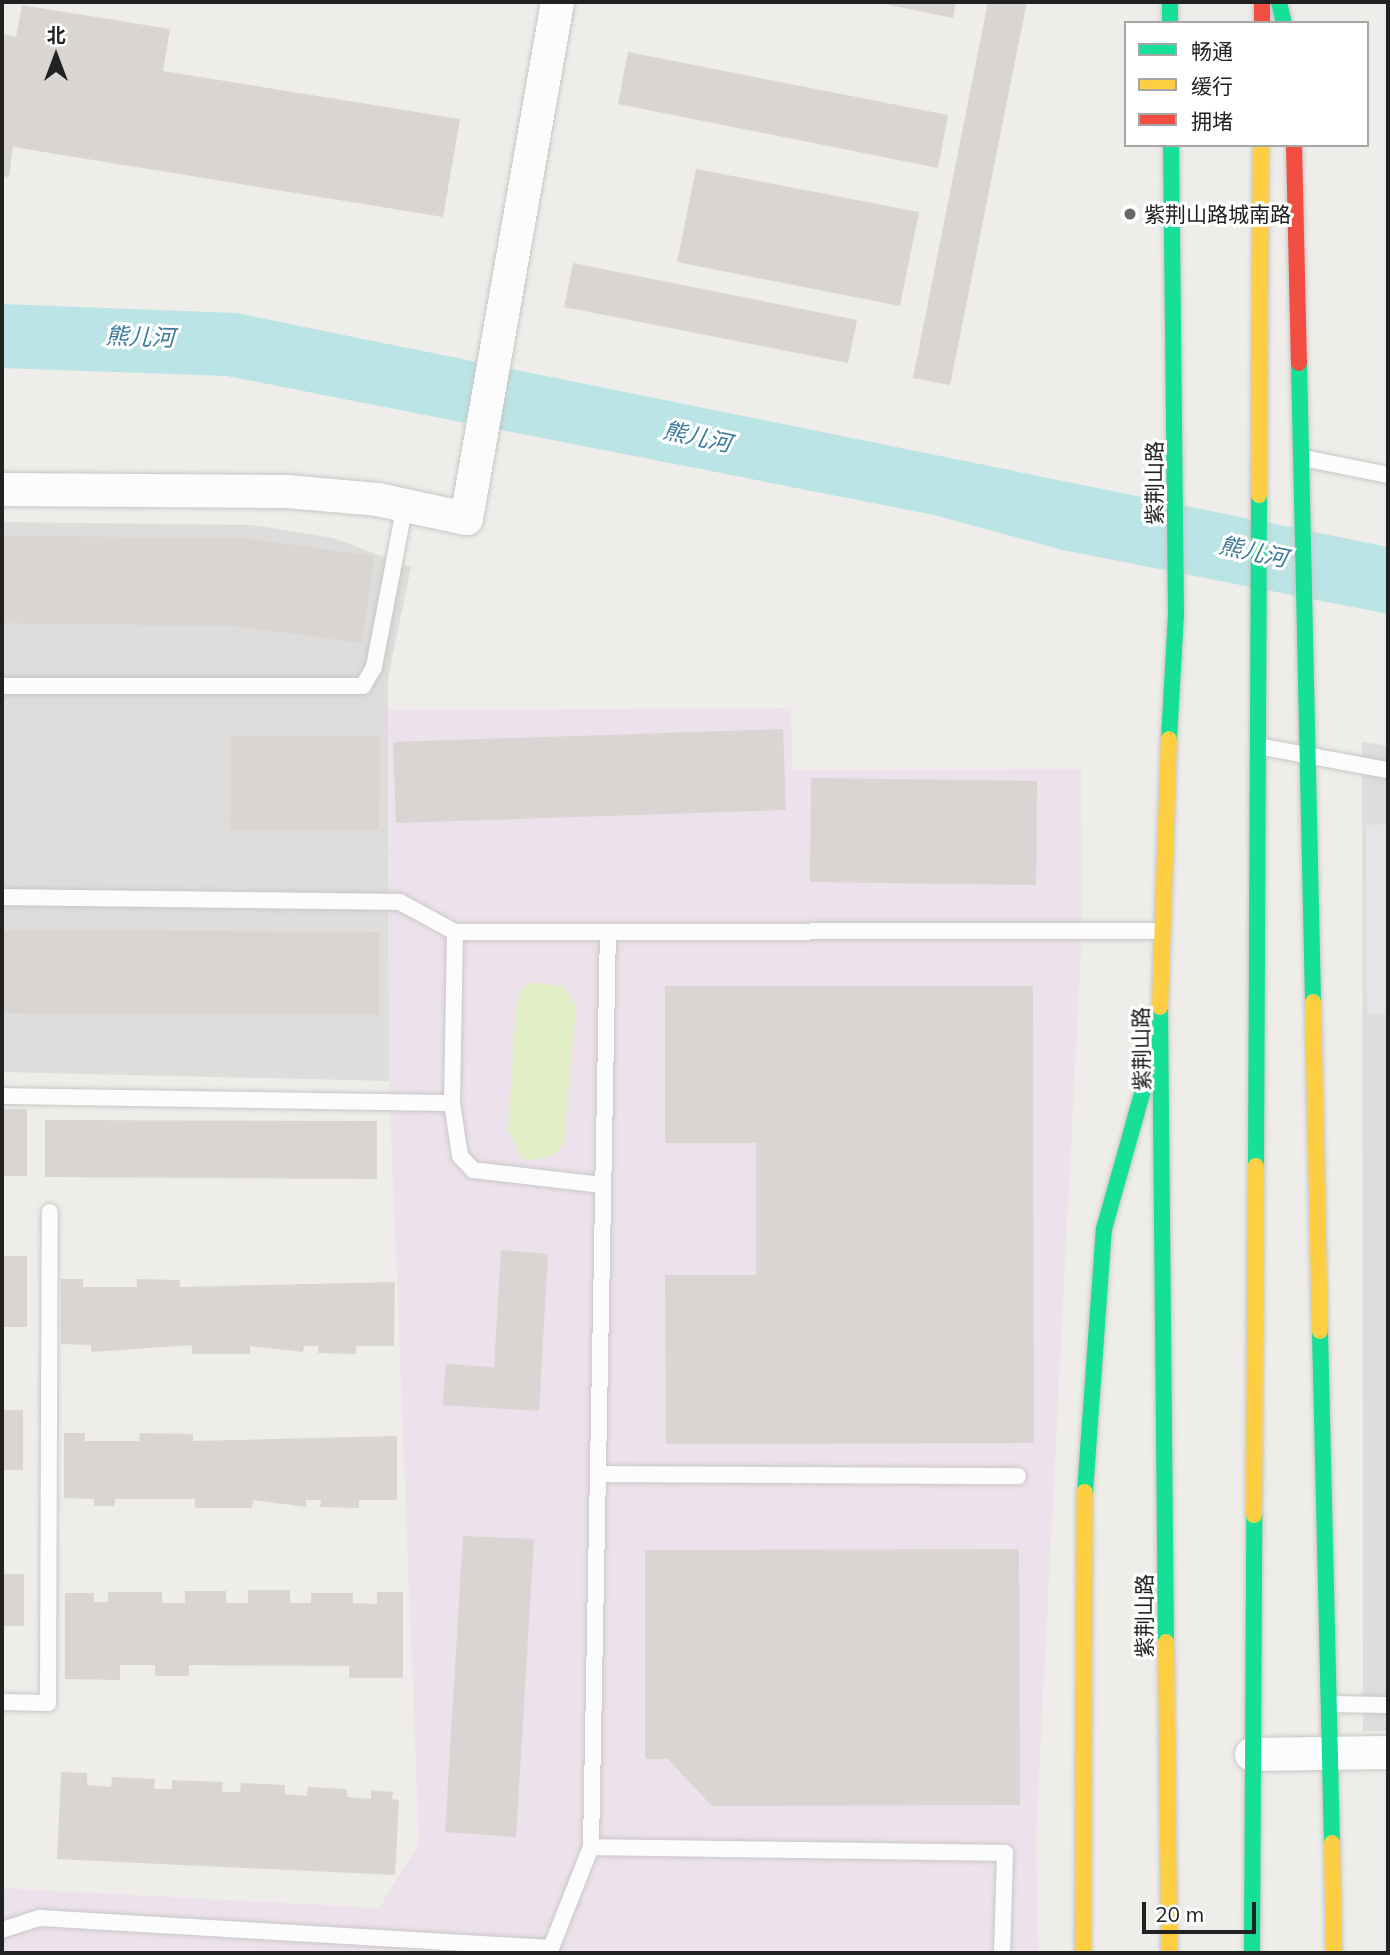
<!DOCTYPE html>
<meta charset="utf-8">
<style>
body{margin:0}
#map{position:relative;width:1390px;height:1955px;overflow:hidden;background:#efedea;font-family:Mulish,"Noto Sans SC",sans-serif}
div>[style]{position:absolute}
.residential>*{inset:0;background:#dedddb}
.industrial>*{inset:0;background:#ede1eb}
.grass>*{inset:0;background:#e2efc6}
.plaza>*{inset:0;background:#e4e4e9}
.water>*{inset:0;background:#bae4e5}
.building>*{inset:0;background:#d8d5d2}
.roads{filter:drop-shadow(0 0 2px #c8c7c6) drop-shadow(0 0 2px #c8c7c6)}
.lane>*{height:16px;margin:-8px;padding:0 8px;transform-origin:8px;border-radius:8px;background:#fdfcfc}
.street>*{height:33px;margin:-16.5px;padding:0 16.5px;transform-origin:16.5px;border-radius:16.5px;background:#fdfcfc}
.fast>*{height:16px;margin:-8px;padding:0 8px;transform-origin:8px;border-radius:8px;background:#16e098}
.slow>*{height:16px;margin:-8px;padding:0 8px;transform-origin:8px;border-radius:8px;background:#ffcf43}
.jam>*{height:16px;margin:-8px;padding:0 8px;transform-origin:8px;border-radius:8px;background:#f24e42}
.dots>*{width:19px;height:19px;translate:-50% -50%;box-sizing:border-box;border:4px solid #fff;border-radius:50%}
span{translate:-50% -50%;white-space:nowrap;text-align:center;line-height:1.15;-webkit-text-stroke:6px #fff;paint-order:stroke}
.poi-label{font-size:21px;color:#212121}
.left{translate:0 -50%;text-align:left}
.street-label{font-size:21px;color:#212121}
.water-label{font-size:23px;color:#397999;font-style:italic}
.frame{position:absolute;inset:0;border:4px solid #212121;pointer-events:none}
.legend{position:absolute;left:1124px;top:21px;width:245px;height:126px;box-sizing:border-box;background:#fff;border:2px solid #a6a6a6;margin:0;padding:9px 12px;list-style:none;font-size:21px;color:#212121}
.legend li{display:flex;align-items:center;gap:14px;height:35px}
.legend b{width:35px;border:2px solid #a6a6a6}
.north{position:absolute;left:21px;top:21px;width:70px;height:70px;-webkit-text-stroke:5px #fff;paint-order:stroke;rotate:0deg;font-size:19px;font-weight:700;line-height:28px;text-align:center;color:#212121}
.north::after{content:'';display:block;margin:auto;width:24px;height:32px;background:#212121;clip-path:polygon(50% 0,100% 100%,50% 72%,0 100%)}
.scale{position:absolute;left:1142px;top:1902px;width:114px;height:32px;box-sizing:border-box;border:4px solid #212121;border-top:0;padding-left:9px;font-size:21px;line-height:24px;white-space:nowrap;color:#212121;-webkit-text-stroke:5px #fff;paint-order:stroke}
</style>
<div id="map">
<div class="residential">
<div style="clip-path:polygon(2px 522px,252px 525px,333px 538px,411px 567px,388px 678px,389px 1081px,2px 1072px)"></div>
<div style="clip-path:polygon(1362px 742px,1388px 746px,1388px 1731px,1363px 1731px)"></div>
</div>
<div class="industrial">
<div style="clip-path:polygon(791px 708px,792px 770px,1081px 769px,1082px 931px,1036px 1836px,1038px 1953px,2px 1953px,2px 1888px,379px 1908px,419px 1844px,389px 1081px,388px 710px)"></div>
</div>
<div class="grass">
<div style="clip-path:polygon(532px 982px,564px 987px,576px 1006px,564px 1143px,554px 1155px,534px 1160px,522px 1159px,508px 1130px,516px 1007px,520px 991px)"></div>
</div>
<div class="plaza">
<div style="clip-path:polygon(1388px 798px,1388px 1015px,1367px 1014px,1366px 825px,1387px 824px)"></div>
</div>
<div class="water">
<div style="clip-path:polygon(2px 304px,236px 313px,1388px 547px,1388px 614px,1063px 550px,934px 515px,227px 376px,2px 368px)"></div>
</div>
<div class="building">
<div style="clip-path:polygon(875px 2px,956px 2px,953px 18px)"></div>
<div style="clip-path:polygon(988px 2px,1027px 2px,950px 385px,913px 378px)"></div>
<div style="clip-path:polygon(22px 5px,170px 29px,163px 71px,460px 119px,443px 217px,13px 147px,9px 177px,2px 176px,2px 34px,16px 37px)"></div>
<div style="clip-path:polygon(628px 52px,948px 115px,938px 168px,618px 104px)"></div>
<div style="clip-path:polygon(696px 169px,919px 212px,900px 306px,677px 262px)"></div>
<div style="clip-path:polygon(573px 263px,857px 320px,848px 363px,564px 307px)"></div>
<div style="clip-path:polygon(2px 536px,243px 538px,374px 556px,362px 643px,235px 626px,2px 623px)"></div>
<div style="clip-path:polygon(783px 729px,786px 810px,396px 823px,393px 742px)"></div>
<div style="clip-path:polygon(231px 736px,380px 736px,379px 830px,230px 830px)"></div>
<div style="clip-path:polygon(811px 778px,1037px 781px,1036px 885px,810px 882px)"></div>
<div style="clip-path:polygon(2px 930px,379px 932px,379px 1015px,2px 1013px)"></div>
<div style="clip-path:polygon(665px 986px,1033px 986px,1034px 1443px,666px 1444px,665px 1275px,756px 1275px,756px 1143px,665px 1143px)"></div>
<div style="clip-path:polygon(2px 1109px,27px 1109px,27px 1176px,2px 1176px)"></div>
<div style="clip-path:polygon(45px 1120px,377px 1121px,377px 1179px,45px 1177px)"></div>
<div style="clip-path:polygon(501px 1250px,548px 1254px,539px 1411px,443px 1405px,446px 1364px,494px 1367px)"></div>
<div style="clip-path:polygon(2px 1256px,27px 1256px,27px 1327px,2px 1327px)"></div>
<div style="clip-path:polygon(61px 1279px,83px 1279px,83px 1287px,137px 1287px,137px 1279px,180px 1280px,180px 1287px,395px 1282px,394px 1346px,356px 1346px,356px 1354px,318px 1353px,318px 1346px,304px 1346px,303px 1352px,250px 1346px,250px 1354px,192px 1354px,192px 1345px,91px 1352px,91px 1345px,61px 1344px)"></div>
<div style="clip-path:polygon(2px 1410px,23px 1410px,23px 1470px,2px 1470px)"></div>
<div style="clip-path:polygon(64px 1433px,85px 1433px,85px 1441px,139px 1441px,140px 1433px,193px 1434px,193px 1441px,397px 1436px,397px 1500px,359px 1500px,359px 1508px,320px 1507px,321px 1500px,306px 1500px,306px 1507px,253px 1500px,252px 1508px,195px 1508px,195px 1499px,115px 1499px,115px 1506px,94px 1506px,94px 1499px,64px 1498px)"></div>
<div style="clip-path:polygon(463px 1536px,534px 1539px,516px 1837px,445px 1832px)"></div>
<div style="clip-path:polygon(1019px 1549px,1020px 1805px,712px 1806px,668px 1759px,645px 1759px,645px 1550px)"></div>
<div style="clip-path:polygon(2px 1574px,24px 1574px,24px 1626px,2px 1626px)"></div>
<div style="clip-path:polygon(248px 1590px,290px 1590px,290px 1603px,311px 1603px,311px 1593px,353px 1593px,353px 1603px,377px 1604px,377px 1592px,403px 1592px,403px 1678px,349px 1678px,349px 1666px,189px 1665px,189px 1676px,155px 1676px,155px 1665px,120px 1665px,120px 1680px,65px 1679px,65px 1593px,94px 1593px,94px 1602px,108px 1602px,108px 1592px,162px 1592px,162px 1603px,185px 1603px,185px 1591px,226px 1591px,226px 1603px,248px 1603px)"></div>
<div style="clip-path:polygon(61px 1772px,87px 1773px,87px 1785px,111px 1787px,112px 1777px,155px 1779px,154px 1789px,172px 1789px,172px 1780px,223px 1782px,222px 1792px,240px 1792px,241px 1783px,285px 1785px,285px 1794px,307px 1796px,308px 1787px,347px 1789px,347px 1797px,371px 1799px,371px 1790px,393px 1792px,392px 1799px,399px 1800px,395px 1875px,57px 1859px)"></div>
</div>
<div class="roads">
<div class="lane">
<div style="left:1303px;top:458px;width:87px;rotate:11.3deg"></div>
<div style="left:2px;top:686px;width:361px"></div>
<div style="left:363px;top:686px;width:22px;rotate:-60deg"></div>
<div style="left:374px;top:667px;width:166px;rotate:-79.2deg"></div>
<div style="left:1258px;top:746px;width:132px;rotate:10.5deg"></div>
<div style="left:2px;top:897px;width:398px;rotate:0.7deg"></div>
<div style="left:400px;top:902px;width:63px;rotate:28.6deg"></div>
<div style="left:2px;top:1096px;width:450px;rotate:0.9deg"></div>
<div style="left:452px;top:1103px;width:171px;rotate:-89deg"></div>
<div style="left:455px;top:932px;width:704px;rotate:-0.08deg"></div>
<div style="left:452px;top:1103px;width:54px;rotate:81.4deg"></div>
<div style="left:460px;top:1156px;width:19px;rotate:47deg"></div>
<div style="left:473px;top:1170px;width:131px;rotate:6.6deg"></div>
<div style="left:598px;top:1474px;width:420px;rotate:0.3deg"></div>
<div style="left:2px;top:1702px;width:46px;rotate:1.2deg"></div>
<div style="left:48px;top:1703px;width:491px;rotate:-89.8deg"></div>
<div style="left:1329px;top:1704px;width:59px;rotate:1deg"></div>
<div style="left:591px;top:1847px;width:414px;rotate:0.8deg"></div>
<div style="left:1005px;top:1853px;width:100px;rotate:91.7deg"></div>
<div style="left:2px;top:1930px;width:40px;rotate:-18deg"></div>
<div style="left:40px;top:1918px;width:512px;rotate:3.36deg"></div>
<div style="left:549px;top:1953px;width:114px;rotate:-68.4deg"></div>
<div style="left:591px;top:1847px;width:915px;rotate:-88.94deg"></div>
</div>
<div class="street">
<div style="left:2px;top:489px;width:284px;rotate:0.4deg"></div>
<div style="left:286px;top:491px;width:91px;rotate:5deg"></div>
<div style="left:377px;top:499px;width:91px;rotate:12.1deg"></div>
<div style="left:466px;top:518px;width:524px;rotate:-80deg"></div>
<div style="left:1251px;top:1754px;width:137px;rotate:-0.8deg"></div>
</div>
<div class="fast">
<div style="left:1170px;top:2px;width:21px;rotate:90deg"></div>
<div style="left:1279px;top:2px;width:22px;rotate:77deg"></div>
<div style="left:1299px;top:363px;width:639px;rotate:88.74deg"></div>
<div style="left:1169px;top:739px;width:124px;rotate:-86.8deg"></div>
<div style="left:1176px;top:615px;width:470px;rotate:-90.6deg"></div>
<div style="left:1160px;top:1007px;width:635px;rotate:89.46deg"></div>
<div style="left:1256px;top:1166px;width:671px;rotate:-89.74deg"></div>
<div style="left:1320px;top:1331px;width:512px;rotate:88.66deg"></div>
<div style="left:1085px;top:1492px;width:264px;rotate:-85.9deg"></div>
<div style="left:1104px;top:1229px;width:192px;rotate:-74.3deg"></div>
<div style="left:1252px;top:1953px;width:438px;rotate:-89.7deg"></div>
</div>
<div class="slow">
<div style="left:1259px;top:495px;width:350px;rotate:-89.7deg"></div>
<div style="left:1313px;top:1002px;width:329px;rotate:88.8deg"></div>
<div style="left:1160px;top:1007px;width:268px;rotate:-88.1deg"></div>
<div style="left:1254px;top:1515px;width:349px;rotate:-89.7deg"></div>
<div style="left:1166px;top:1642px;width:311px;rotate:89.4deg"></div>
<div style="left:1332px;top:1843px;width:110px;rotate:89deg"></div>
<div style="left:1083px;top:1953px;width:461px;rotate:-89.8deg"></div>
</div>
<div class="jam">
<div style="left:1262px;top:2px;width:21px;rotate:90deg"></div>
<div style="left:1294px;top:145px;width:218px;rotate:88.7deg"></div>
</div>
</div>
<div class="dots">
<div style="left:1130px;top:214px;background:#696867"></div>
</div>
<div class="poi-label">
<span class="left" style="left:1144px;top:214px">紫荆山路城南路</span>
</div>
<div class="street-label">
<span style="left:1154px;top:483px;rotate:-90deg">紫荆山路</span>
<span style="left:1141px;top:1049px;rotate:-91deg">紫荆山路</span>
<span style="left:1144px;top:1616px;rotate:-90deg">紫荆山路</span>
</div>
<div class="water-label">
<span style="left:140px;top:337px;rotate:2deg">熊儿河</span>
<span style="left:697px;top:437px;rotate:12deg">熊儿河</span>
<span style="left:1253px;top:552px;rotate:12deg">熊儿河</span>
</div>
<div class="frame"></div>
<ul class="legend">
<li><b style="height:9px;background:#16e098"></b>畅通</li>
<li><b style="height:9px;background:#ffcf43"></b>缓行</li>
<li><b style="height:9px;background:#f24e42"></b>拥堵</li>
</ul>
<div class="north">北</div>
<div class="scale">20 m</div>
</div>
